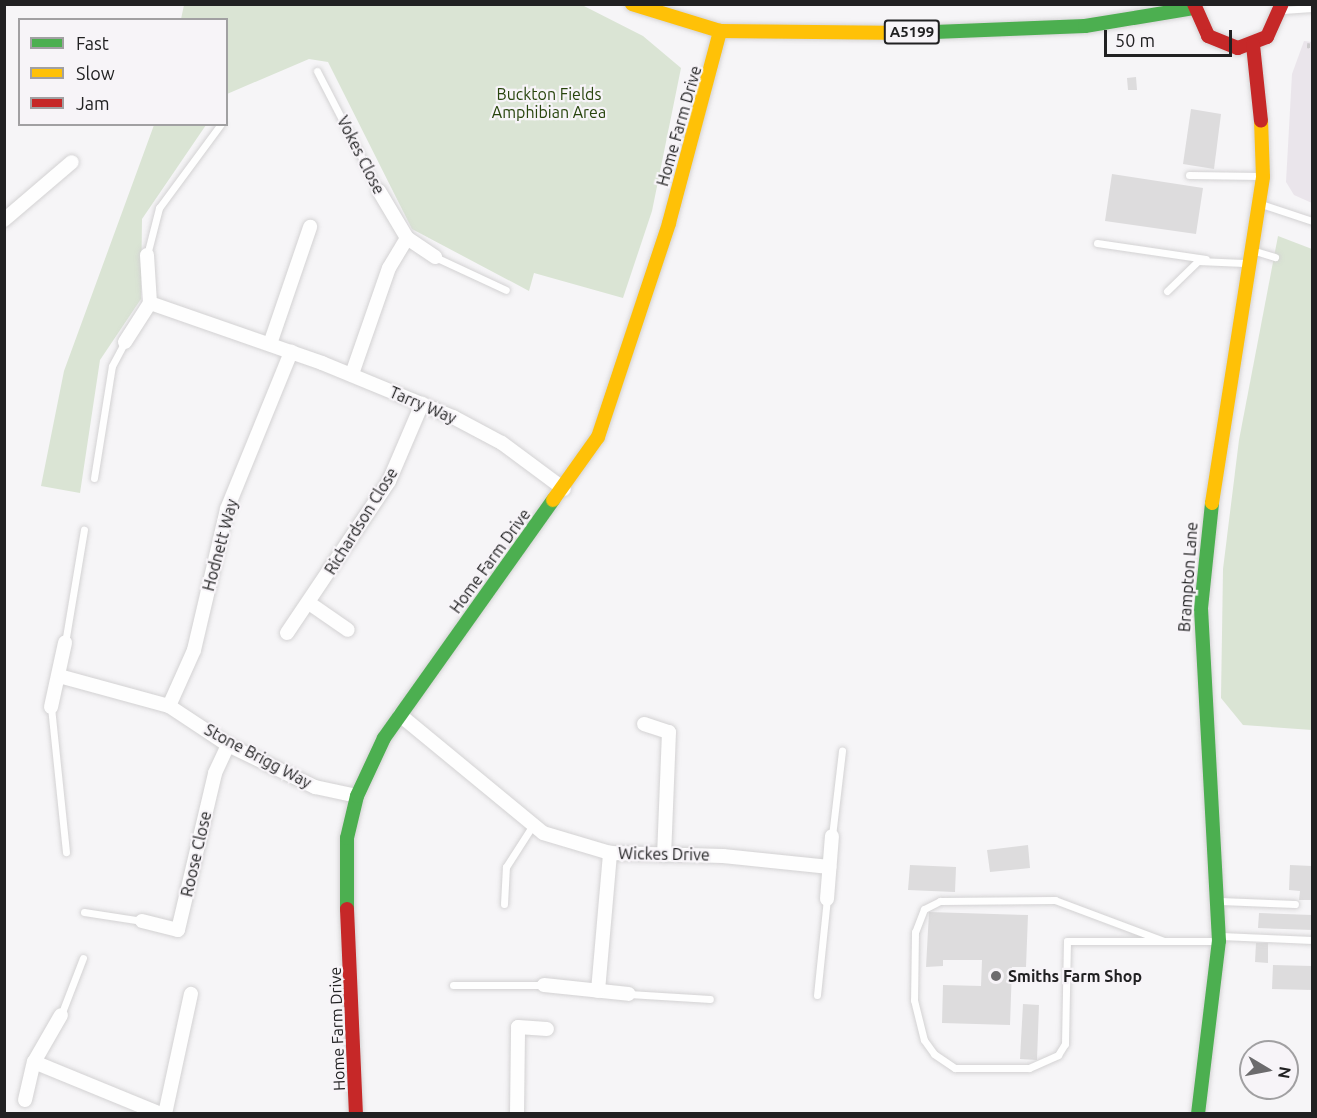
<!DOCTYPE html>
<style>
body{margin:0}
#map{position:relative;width:1317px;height:1118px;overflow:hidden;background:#f6f5f7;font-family:Ubuntu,sans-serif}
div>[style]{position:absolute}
.built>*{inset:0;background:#eae5eb}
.green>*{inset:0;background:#dae4d4}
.building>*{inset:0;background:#dddcdd}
.roads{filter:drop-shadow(0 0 2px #d3d2d3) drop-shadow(0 0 2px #d3d2d3)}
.lane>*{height:7px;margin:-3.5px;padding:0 3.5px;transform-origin:3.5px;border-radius:3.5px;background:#fefefe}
.street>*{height:14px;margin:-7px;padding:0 7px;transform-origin:7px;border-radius:7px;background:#fefefe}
.fast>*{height:14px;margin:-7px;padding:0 7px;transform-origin:7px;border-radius:7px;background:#4caf50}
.slow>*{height:14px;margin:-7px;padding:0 7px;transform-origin:7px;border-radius:7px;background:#ffc107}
.jam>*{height:14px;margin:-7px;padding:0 7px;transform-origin:7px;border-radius:7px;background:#c62828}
.rail>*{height:4.5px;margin-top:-2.25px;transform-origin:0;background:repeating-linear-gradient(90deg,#cccacc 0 3px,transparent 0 9px)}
.dots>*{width:16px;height:16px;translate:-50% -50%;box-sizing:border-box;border:3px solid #f7f4f8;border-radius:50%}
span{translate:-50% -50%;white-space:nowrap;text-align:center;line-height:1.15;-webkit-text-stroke:4.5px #f7f4f8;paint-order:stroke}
.shield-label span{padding:2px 4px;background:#f7f4f8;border:2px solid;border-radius:4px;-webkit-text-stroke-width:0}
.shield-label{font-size:15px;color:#212122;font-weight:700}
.park-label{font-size:16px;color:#27440c}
.street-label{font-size:16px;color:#212122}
.poi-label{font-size:16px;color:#212122;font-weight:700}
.left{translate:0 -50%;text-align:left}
.frame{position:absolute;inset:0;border:6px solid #212122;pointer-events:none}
.legend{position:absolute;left:18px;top:18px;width:210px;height:108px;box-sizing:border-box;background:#f7f4f8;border:2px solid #a1a0a2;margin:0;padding:8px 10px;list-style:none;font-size:18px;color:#212122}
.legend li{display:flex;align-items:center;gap:12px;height:30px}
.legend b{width:30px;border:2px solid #a1a0a2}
.north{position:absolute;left:1239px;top:1040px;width:60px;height:60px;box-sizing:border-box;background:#f7f4f8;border:2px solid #a1a0a2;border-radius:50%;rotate:100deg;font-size:16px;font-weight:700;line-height:24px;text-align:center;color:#212122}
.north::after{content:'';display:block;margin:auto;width:21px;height:27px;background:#6c6b6d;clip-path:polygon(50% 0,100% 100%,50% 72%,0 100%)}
.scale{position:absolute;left:1104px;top:30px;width:128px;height:27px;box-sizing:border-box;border:3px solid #212122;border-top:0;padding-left:8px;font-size:18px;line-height:21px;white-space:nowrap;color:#212122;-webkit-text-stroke:4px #f7f4f8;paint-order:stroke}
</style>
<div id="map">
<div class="built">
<div style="clip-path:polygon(1304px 41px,1312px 42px,1312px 203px,1294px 195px,1286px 182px,1292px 74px)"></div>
</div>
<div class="green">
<div style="clip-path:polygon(184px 5px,582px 5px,643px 36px,681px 68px,652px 211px,623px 298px,534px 273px,529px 291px,412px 229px,328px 62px,309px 59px,227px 94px,226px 20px,181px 19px)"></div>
<div style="clip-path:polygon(154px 125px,206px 125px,142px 219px,141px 299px,100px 360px,80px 493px,41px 486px,64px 371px)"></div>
<div style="clip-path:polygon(1278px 236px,1312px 249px,1312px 730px,1243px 725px,1221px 698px,1223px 569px,1239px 440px)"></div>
</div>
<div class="building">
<div style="clip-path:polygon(1136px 77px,1137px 90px,1128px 90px,1127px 78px)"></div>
<div style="clip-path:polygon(1191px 109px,1221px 114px,1214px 169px,1183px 164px)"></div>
<div style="clip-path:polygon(1112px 174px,1203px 188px,1196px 234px,1105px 221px)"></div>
<div style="clip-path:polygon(1028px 845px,1030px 868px,990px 872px,987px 850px)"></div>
<div style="clip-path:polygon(910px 865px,956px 867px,955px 892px,908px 890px)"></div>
<div style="clip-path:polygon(1290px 865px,1312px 866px,1312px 900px,1299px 900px,1300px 891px,1289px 890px)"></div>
<div style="clip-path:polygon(929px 912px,1028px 915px,1026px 967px,1012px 967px,1010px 1025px,942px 1023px,943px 985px,981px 986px,982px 960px,943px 960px,943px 966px,926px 967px)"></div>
<div style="clip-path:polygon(1259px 913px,1312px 915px,1312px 930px,1258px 928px)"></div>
<div style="clip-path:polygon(1256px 943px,1268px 943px,1268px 963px,1255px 962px)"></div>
<div style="clip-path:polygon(1273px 965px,1312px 966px,1312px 990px,1272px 989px)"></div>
<div style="clip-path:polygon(1023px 1004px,1039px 1005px,1037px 1060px,1020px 1059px)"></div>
</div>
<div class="roads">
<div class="lane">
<div style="left:1283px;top:10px;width:29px;rotate:-4deg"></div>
<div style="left:317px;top:71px;width:135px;rotate:62.7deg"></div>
<div style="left:1189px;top:175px;width:71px;rotate:0.8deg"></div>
<div style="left:1261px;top:204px;width:54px;rotate:18.4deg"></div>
<div style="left:1097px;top:243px;width:110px;rotate:8.4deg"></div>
<div style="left:1255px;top:251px;width:21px;rotate:17deg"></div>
<div style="left:147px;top:255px;width:49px;rotate:-75.7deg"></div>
<div style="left:159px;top:208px;width:104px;rotate:-53.6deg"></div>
<div style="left:435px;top:257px;width:78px;rotate:24.9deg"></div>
<div style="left:1167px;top:291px;width:43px;rotate:-44.1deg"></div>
<div style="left:1198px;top:261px;width:46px;rotate:2.5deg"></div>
<div style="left:94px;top:478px;width:113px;rotate:-80.9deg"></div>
<div style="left:112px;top:366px;width:27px;rotate:-62deg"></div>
<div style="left:65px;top:643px;width:115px;rotate:-80.5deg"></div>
<div style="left:51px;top:707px;width:146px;rotate:84.1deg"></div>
<div style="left:832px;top:836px;width:86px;rotate:-83.3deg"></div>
<div style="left:1220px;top:901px;width:75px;rotate:2.3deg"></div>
<div style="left:504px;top:904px;width:37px;rotate:-87deg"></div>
<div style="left:506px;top:867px;width:50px;rotate:-57.3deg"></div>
<div style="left:84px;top:912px;width:59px;rotate:8.8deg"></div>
<div style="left:1221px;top:936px;width:91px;rotate:2.5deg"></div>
<div style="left:1164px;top:941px;width:116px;rotate:-159.4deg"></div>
<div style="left:1055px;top:900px;width:115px;rotate:179.5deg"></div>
<div style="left:940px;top:901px;width:18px;rotate:153deg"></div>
<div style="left:924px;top:909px;width:25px;rotate:111deg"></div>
<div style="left:915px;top:932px;width:68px;rotate:90.8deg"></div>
<div style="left:914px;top:1000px;width:41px;rotate:76deg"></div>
<div style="left:924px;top:1040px;width:17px;rotate:54deg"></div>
<div style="left:934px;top:1054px;width:25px;rotate:34deg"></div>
<div style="left:955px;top:1068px;width:74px"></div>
<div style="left:1029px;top:1068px;width:32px;rotate:-24deg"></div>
<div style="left:1058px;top:1055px;width:13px;rotate:-58deg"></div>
<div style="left:1065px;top:1044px;width:103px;rotate:-88.9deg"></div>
<div style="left:1067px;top:941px;width:149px"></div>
<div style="left:453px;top:985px;width:91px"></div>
<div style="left:629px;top:994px;width:81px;rotate:3.5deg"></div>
<div style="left:817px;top:995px;width:97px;rotate:-84.1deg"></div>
<div style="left:61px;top:1015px;width:61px;rotate:-68.9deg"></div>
</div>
<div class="street">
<div style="left:379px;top:191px;width:55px;rotate:59.2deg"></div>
<div style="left:407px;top:238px;width:34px;rotate:34deg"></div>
<div style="left:4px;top:220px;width:89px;rotate:-40.5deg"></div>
<div style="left:150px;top:303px;width:182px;rotate:19.2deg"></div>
<div style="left:322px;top:363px;width:142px;rotate:22.4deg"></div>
<div style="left:453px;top:417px;width:55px;rotate:28deg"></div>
<div style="left:502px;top:443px;width:77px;rotate:36.6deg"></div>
<div style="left:125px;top:342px;width:46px;rotate:-57.3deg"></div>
<div style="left:150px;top:303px;width:48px;rotate:-93.6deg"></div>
<div style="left:270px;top:344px;width:124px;rotate:-71.1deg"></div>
<div style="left:352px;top:374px;width:112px;rotate:-70.8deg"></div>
<div style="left:389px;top:268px;width:35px;rotate:-59deg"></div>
<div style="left:309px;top:603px;width:47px;rotate:34.7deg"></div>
<div style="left:287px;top:633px;width:183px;rotate:-56.1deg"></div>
<div style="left:389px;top:481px;width:84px;rotate:-66.8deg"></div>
<div style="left:59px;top:676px;width:114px;rotate:15.3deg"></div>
<div style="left:169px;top:706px;width:71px;rotate:33.5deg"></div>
<div style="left:228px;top:745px;width:97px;rotate:25.8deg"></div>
<div style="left:315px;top:787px;width:43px;rotate:12.1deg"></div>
<div style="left:169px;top:706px;width:61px;rotate:-65.9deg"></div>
<div style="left:194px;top:650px;width:145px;rotate:-76.8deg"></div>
<div style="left:227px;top:509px;width:170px;rotate:-67.8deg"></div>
<div style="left:51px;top:707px;width:66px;rotate:-77.7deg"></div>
<div style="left:400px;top:715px;width:185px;rotate:39.5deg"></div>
<div style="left:543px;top:833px;width:70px;rotate:16.6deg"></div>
<div style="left:610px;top:853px;width:113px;rotate:1.5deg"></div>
<div style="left:723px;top:856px;width:107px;rotate:5.9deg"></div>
<div style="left:644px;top:724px;width:26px;rotate:18deg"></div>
<div style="left:669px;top:732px;width:123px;rotate:92.3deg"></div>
<div style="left:827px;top:899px;width:63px;rotate:-85.5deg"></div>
<div style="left:142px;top:921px;width:37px;rotate:14deg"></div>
<div style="left:178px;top:930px;width:161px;rotate:-76.7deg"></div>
<div style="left:215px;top:773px;width:31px;rotate:-65deg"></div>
<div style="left:544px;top:985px;width:85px;rotate:6deg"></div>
<div style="left:598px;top:991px;width:139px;rotate:-85deg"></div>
<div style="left:34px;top:1062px;width:137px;rotate:22.3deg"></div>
<div style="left:25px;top:1100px;width:39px;rotate:-77deg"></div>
<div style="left:34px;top:1062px;width:54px;rotate:-60.1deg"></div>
<div style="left:165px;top:1114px;width:123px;rotate:-77.8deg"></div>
<div style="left:517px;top:1114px;width:87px;rotate:-89.3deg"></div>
<div style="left:518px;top:1027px;width:29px;rotate:4deg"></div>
</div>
<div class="fast">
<div style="left:909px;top:33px;width:176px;rotate:-2.3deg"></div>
<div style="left:1085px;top:26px;width:110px;rotate:-9.4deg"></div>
<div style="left:347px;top:909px;width:71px;rotate:-90deg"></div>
<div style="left:347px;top:838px;width:43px;rotate:-76.6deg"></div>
<div style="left:357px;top:796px;width:64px;rotate:-65deg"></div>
<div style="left:384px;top:738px;width:292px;rotate:-54.6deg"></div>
<div style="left:1198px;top:1114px;width:174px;rotate:-83.1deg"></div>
<div style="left:1219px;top:941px;width:333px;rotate:-93.1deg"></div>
<div style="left:1201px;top:608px;width:106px;rotate:-84deg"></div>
</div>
<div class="slow">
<div style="left:632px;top:4px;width:92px;rotate:17.1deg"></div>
<div style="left:720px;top:31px;width:189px;rotate:0.6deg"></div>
<div style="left:553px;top:500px;width:77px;rotate:-54.5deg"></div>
<div style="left:598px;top:437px;width:225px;rotate:-71.6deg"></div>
<div style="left:669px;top:223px;width:199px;rotate:-75.1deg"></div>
<div style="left:1212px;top:503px;width:330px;rotate:-81.1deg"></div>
<div style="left:1263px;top:177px;width:56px;rotate:-92deg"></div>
</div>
<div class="jam">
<div style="left:1194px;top:4px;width:35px;rotate:66deg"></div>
<div style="left:1208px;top:36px;width:32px;rotate:22deg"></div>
<div style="left:1238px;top:48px;width:31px;rotate:-21deg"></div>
<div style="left:1267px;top:37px;width:36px;rotate:-66deg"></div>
<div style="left:1253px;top:45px;width:76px;rotate:84deg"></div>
<div style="left:347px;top:909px;width:205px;rotate:87.5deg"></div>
</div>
</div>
<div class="rail">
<div style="left:1307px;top:45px;width:5px;rotate:11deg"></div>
</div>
<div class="dots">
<div style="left:996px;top:976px;background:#6c6b6d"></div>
</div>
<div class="shield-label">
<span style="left:912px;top:32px">A5199</span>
</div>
<div class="park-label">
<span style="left:549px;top:103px">Buckton Fields<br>Amphibian Area</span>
</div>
<div class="street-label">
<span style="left:679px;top:126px;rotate:-74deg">Home Farm Drive</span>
<span style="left:361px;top:155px;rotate:63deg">Vokes Close</span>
<span style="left:423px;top:405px;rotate:23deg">Tarry Way</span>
<span style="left:361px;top:521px;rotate:-58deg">Richardson Close</span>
<span style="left:220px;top:545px;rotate:-75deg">Hodnett Way</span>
<span style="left:490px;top:561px;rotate:-54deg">Home Farm Drive</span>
<span style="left:1188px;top:577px;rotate:-86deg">Brampton Lane</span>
<span style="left:258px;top:756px;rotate:28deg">Stone Brigg Way</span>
<span style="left:196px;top:854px;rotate:-77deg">Roose Close</span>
<span style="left:664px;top:854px;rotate:1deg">Wickes Drive</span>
<span style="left:337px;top:1029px;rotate:-92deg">Home Farm Drive</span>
</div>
<div class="poi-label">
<span class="left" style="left:1008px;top:976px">Smiths Farm Shop</span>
</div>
<div class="frame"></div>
<ul class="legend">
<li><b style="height:8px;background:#4caf50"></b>Fast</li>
<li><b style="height:8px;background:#ffc107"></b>Slow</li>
<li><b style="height:8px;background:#c62828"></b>Jam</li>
</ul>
<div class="north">N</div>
<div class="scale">50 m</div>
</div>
